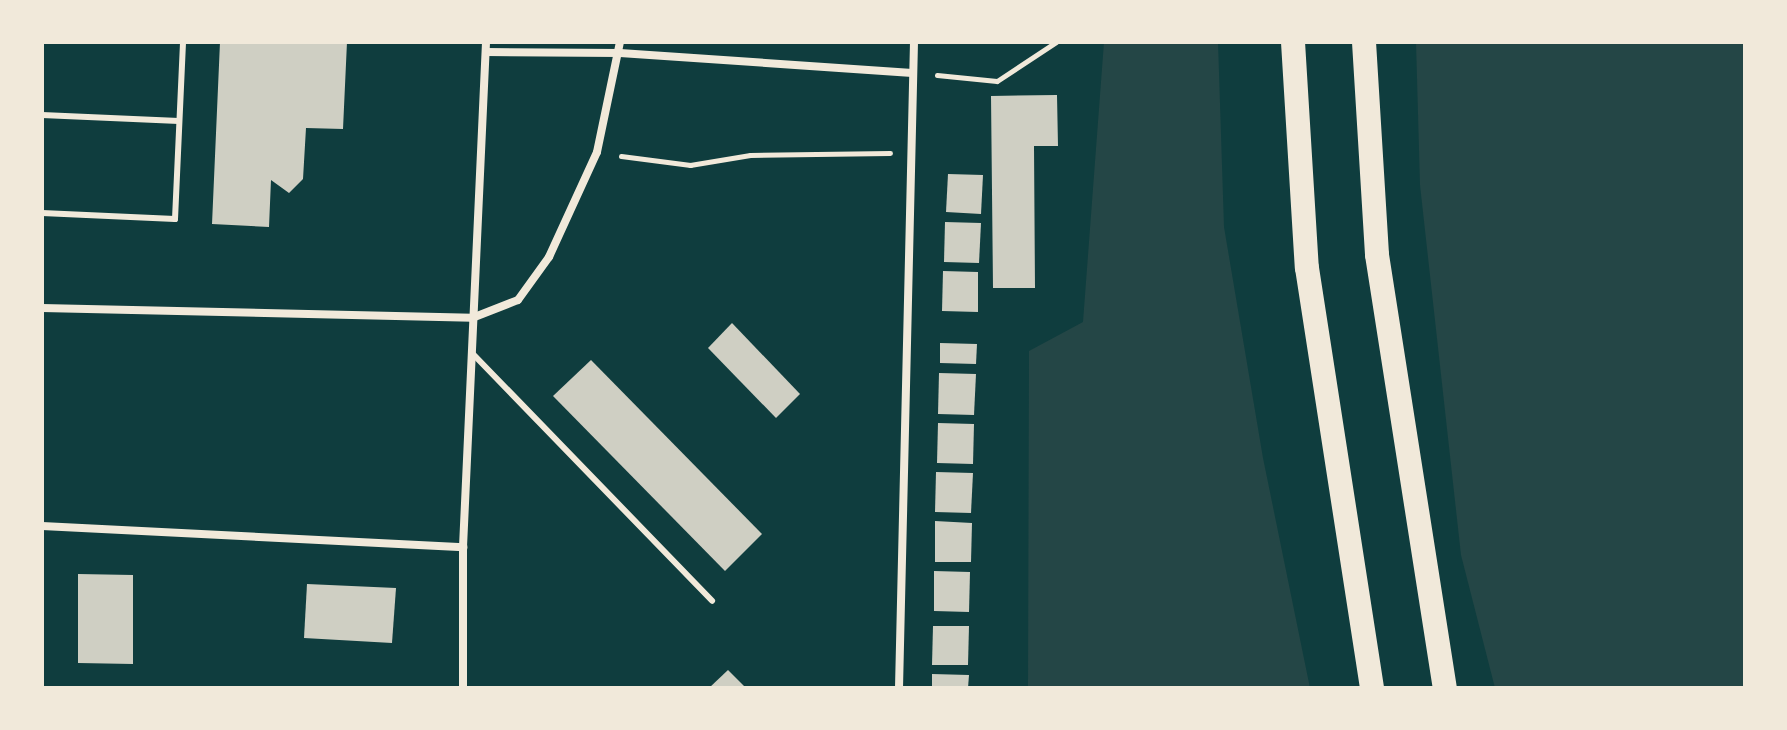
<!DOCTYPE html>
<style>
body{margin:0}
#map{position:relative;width:1787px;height:730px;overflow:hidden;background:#0f3d3e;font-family:Arial,sans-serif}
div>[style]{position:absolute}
.green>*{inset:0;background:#244646}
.building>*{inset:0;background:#cfcfc3}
.path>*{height:5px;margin:-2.5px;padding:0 2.5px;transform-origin:2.5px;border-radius:2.5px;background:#f1e9da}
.service>*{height:6px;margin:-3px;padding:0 3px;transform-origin:3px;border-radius:3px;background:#f1e9da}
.minor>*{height:8px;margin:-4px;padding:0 4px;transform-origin:4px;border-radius:4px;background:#f1e9da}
.motorway>*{height:24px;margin:-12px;padding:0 12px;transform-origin:12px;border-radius:12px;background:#f1e9da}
span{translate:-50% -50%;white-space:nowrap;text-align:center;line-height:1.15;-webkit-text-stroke:8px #f1e9da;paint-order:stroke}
.frame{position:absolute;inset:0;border:44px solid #f1e9da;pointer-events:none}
</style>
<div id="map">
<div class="green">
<div style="clip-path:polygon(1104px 42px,1218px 42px,1224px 227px,1263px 458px,1310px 688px,1028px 688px,1029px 351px,1083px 322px)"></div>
<div style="clip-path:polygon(1416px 42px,1745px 42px,1745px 688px,1495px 688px,1461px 555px,1420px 185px)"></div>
</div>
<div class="building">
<div style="clip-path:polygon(220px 42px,347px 42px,343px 129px,306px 128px,303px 179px,289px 193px,271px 180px,269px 227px,212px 224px)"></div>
<div style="clip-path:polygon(1057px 95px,1058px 146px,1034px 146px,1035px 288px,993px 288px,991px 96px)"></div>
<div style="clip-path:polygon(948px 174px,983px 175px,981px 214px,946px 212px)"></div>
<div style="clip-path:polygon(945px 222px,981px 223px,979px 263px,944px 262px)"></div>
<div style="clip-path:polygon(943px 271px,978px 272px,978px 312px,942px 311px)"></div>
<div style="clip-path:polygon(732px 323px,800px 394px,776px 418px,708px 348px)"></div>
<div style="clip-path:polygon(940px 343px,977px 344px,976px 364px,940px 363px)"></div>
<div style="clip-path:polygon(591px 360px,762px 534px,725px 571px,553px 396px)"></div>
<div style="clip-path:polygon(939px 373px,976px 374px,974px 415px,938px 414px)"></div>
<div style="clip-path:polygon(938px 423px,974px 424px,973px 464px,937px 463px)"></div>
<div style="clip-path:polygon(936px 472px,973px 473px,971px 513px,935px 512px)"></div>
<div style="clip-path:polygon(935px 521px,972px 523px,971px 562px,935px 562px)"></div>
<div style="clip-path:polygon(934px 571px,970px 572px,969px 612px,934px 611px)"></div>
<div style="clip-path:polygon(78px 574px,133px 575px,133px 664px,78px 663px)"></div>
<div style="clip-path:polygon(307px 584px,396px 588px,392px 643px,304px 638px)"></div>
<div style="clip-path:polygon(933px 626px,969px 626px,968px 665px,932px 665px)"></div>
<div style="clip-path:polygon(728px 670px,746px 688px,709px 688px)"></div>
<div style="clip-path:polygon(932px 674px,969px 675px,968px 688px,932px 688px)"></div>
</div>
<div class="path">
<div style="left:937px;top:75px;width:60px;rotate:5.7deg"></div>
<div style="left:997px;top:81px;width:71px;rotate:-33.5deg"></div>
<div style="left:621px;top:156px;width:70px;rotate:7.4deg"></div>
<div style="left:690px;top:165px;width:61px;rotate:-9.5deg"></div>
<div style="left:750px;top:155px;width:140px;rotate:-0.8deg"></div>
</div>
<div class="service">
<div style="left:42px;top:115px;width:137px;rotate:2.5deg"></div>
<div style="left:42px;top:213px;width:133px;rotate:2.6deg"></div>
<div style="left:175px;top:219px;width:177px;rotate:-87.4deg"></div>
<div style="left:472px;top:353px;width:345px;rotate:45.9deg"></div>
</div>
<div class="minor">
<div style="left:486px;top:52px;width:134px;rotate:0.4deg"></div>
<div style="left:620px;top:53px;width:293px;rotate:3.9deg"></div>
<div style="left:42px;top:308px;width:430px;rotate:1.3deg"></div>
<div style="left:472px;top:318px;width:49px;rotate:-21.4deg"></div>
<div style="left:518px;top:300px;width:53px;rotate:-54.2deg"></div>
<div style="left:549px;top:257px;width:115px;rotate:-65.4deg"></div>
<div style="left:597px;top:152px;width:112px;rotate:-78.2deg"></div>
<div style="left:42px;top:526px;width:422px;rotate:2.9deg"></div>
<div style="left:463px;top:688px;width:141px;rotate:-90deg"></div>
<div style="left:463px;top:547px;width:506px;rotate:-87.39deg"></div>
<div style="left:899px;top:688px;width:646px;rotate:-88.67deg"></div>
</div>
<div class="motorway">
<div style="left:1293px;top:42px;width:226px;rotate:86.5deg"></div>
<div style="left:1307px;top:268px;width:425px;rotate:81.2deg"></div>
<div style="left:1364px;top:42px;width:213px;rotate:86.5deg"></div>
<div style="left:1377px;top:255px;width:438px;rotate:81.1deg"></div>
</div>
<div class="frame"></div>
</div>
